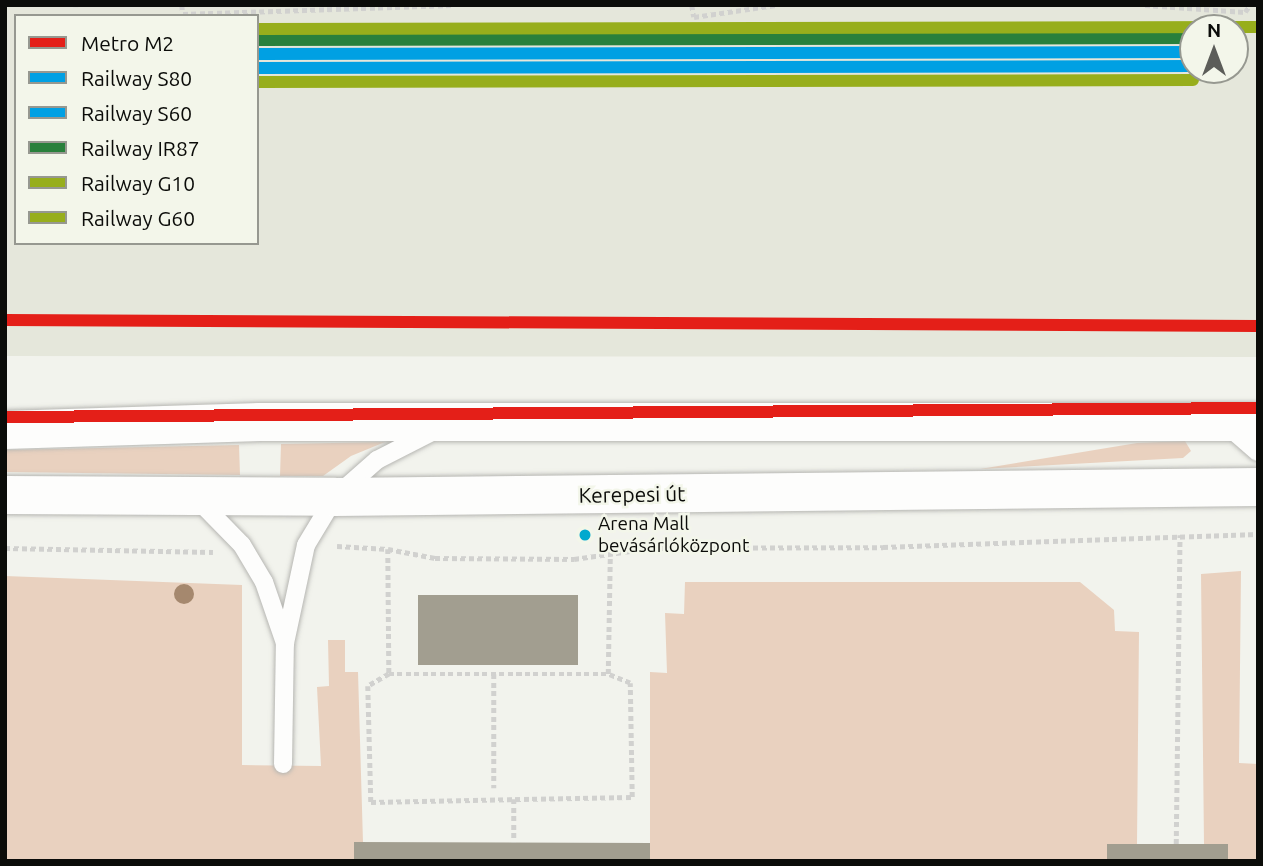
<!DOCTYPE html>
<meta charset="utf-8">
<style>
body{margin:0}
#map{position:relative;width:1263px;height:866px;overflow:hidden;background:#f2f3ed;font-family:Ubuntu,sans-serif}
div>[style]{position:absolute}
.built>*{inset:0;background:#e5e7db}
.green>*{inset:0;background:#e9d1bf}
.building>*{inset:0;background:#a29e90}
.path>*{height:4.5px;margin-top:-2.25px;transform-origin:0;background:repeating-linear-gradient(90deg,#d1d1cf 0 5px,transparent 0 8.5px)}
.roads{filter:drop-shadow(0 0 2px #b6b6b2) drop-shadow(0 0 2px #b6b6b2)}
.service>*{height:18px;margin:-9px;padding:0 9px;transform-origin:9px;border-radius:9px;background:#fdfdfc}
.primary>*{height:38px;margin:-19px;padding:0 19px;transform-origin:19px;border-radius:19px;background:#fdfdfc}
.rail-1>*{height:12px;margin:-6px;padding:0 6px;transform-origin:6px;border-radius:6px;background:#00a0e3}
.rail-2>*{height:12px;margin:-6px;padding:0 6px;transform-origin:6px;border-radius:6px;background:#00a0e3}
.rail-3>*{height:12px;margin:-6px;padding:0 6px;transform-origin:6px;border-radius:6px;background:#29803c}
.rail-4>*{height:12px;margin:-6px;padding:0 6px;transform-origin:6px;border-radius:6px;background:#97ae1c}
.rail-5>*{height:12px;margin:-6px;padding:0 6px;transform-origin:6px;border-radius:6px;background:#97ae1c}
.metro-1>*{height:12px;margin:-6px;padding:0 6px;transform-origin:6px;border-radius:6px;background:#e41f18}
.trees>*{width:20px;height:20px;margin:-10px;border-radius:50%;background:#a5886e}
.dots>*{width:19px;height:19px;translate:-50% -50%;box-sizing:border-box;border:4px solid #f3f6ea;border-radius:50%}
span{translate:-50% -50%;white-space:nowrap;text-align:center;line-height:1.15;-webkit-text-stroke:5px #f3f6ea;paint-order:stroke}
.bus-label{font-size:19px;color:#0b0c09}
.left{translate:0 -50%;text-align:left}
.street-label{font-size:21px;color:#0b0c09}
.frame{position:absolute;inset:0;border:7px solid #0b0c09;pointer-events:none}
.legend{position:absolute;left:14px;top:14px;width:245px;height:231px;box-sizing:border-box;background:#f3f6ea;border:2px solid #969890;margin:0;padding:9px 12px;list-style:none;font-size:21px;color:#0b0c09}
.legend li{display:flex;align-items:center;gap:14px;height:35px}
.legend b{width:35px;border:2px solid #969890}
.north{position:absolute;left:1179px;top:14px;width:70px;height:70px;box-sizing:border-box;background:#f3f6ea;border:2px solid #969890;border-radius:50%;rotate:0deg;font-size:19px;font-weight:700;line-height:28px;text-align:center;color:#0b0c09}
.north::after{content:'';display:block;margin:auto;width:24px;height:32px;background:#5c5d59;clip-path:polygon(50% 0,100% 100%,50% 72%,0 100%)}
</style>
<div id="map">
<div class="built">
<div style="clip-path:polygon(evenodd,5px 5px,1258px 5px,1258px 357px,5px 356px,5px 5px,16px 16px,257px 16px,257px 243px,16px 243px,16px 16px,5px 5px,1193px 28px,1235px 28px,1235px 70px,1193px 70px,1193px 28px)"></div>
</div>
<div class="green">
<div style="clip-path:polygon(1185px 441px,1191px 451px,1183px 458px,980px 469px,1137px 443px)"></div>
<div style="clip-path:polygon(385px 442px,351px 456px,323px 476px,280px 476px,281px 444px)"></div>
<div style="clip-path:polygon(239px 445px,240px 475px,5px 472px,5px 450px)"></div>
<div style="clip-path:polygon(1241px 571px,1239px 763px,1258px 764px,1258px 861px,1228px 861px,1204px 844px,1201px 574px)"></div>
<div style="clip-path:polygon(5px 576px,242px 585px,242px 765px,321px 766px,317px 687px,329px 686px,328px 640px,345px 640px,345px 672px,358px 672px,363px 842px,354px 842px,354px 861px,5px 861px)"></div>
<div style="clip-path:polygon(685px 582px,1080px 582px,1114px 610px,1115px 631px,1139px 632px,1137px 844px,1107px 844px,1107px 861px,650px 861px,650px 672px,667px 673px,665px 613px,684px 614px)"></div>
</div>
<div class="building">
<div style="clip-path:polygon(418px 595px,578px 595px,578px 665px,418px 665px)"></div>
<div style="clip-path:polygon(354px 842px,650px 843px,650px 861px,354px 861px)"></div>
<div style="clip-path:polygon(1107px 844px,1228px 844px,1228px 861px,1107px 861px)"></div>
</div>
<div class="path">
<div style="left:76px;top:5px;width:2px;rotate:90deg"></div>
<div style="left:182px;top:5px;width:9px;rotate:84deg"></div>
<div style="left:183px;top:14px;width:270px;rotate:-1.9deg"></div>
<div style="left:692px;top:5px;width:12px;rotate:81deg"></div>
<div style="left:694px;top:17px;width:83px;rotate:-8.3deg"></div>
<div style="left:1145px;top:5px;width:100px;rotate:4deg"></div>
<div style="left:1245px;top:12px;width:9px;rotate:-54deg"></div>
<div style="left:337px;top:546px;width:51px;rotate:3.4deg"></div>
<div style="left:388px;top:549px;width:48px;rotate:10.8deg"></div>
<div style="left:435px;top:558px;width:139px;rotate:0.4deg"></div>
<div style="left:574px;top:559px;width:78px;rotate:-8.1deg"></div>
<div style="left:651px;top:548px;width:232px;rotate:-0.2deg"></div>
<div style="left:883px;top:547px;width:375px;rotate:-2deg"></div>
<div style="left:5px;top:548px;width:208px;rotate:1.1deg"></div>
<div style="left:388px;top:549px;width:125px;rotate:89.5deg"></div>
<div style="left:389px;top:674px;width:219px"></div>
<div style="left:608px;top:674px;width:119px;rotate:-89deg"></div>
<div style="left:389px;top:674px;width:24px;rotate:150deg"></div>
<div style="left:368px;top:686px;width:116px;rotate:88.5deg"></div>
<div style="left:371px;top:802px;width:261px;rotate:-1.1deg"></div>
<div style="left:632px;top:797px;width:114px;rotate:-91deg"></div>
<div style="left:630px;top:683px;width:24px;rotate:-158deg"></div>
<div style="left:494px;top:674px;width:114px;rotate:90deg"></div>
<div style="left:514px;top:799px;width:43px;rotate:90deg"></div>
<div style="left:1176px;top:844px;width:309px;rotate:-89.3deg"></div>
</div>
<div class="roads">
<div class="service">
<div style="left:1229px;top:427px;width:38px;rotate:41deg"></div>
<div style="left:197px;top:499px;width:64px;rotate:45.6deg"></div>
<div style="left:242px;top:545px;width:43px;rotate:59.3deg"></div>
<div style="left:264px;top:582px;width:65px;rotate:71deg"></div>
<div style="left:283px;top:764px;width:121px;rotate:-89.1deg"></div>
<div style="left:285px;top:643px;width:100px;rotate:-77.9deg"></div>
<div style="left:306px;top:545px;width:56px;rotate:-58.9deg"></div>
<div style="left:335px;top:497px;width:56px;rotate:-41.4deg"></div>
<div style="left:377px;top:460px;width:66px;rotate:-27deg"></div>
</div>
<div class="primary">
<div style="left:5px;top:430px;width:255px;rotate:-1.8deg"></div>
<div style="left:260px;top:422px;width:998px"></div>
<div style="left:5px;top:495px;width:330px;rotate:0.3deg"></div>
<div style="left:335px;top:497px;width:923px;rotate:-0.62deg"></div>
</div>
</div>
<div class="rail-1">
<div style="left:257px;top:54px;width:936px;rotate:-0.12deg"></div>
</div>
<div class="rail-2">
<div style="left:257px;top:68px;width:936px;rotate:-0.12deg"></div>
</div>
<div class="rail-3">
<div style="left:257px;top:40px;width:936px;rotate:-0.12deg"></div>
</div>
<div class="rail-4">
<div style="left:257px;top:29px;width:1001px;rotate:-0.11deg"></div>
</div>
<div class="rail-5">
<div style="left:257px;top:82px;width:936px;rotate:-0.12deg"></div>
</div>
<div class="metro-1">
<div style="left:5px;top:320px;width:1253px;rotate:0.27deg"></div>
<div style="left:5px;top:417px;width:1253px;rotate:-0.41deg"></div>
</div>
<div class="trees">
<div style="left:184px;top:594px"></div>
</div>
<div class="dots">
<div style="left:585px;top:535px;background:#00a9ce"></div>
</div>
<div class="bus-label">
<span class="left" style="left:598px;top:535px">Arena Mall<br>bevásárlóközpont</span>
</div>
<div class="street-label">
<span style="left:632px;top:494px;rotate:-1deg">Kerepesi út</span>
</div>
<div class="frame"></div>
<ul class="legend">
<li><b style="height:9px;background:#e41f18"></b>Metro M2</li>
<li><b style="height:9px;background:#00a0e3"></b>Railway S80</li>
<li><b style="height:9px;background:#00a0e3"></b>Railway S60</li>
<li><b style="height:9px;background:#29803c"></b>Railway IR87</li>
<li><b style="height:9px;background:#97ae1c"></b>Railway G10</li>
<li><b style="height:9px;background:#97ae1c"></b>Railway G60</li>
</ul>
<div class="north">N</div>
</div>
